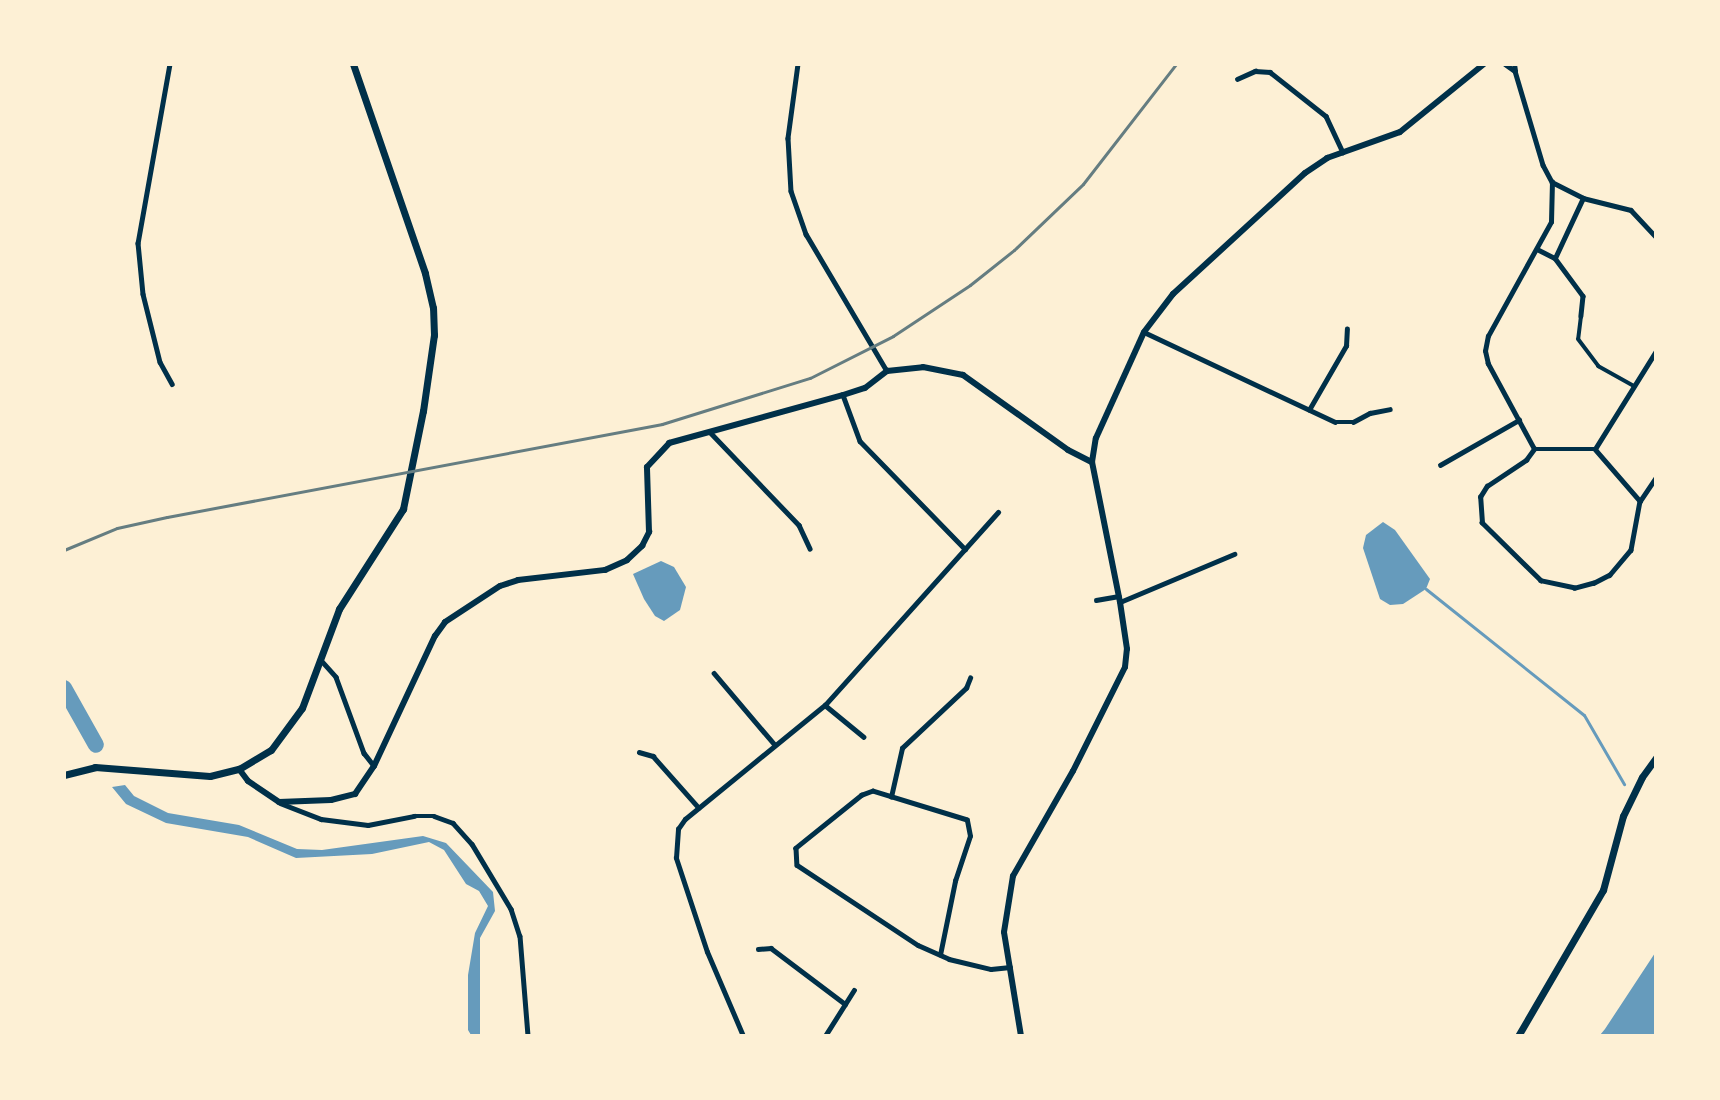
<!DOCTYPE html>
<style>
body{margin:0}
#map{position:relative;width:1720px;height:1100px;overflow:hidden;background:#fdf0d5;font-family:Figtree,sans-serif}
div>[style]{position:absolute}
.water>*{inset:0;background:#669bbc}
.stream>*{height:3px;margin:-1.5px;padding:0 1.5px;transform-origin:1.5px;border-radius:1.5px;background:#669bbc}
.river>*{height:16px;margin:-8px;padding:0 8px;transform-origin:8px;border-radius:8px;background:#669bbc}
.pedestrian>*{height:4px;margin:-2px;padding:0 2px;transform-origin:2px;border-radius:2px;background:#003049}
.minor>*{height:4.5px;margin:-2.25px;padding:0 2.25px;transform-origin:2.25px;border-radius:2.25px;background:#003049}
.tertiary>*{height:6px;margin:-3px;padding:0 3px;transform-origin:3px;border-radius:3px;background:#003049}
.secondary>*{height:7px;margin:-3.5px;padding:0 3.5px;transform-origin:3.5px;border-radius:3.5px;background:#003049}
.rail>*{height:3px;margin:-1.5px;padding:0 1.5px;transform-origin:1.5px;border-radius:1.5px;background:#657d81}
span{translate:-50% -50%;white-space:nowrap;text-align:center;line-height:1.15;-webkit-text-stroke:4.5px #fdf0d5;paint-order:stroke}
.frame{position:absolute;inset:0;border:66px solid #fdf0d5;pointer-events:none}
</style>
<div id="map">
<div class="water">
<div style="clip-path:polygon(1383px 522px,1395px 530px,1430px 579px,1426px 589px,1403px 604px,1390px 605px,1380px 599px,1363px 548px,1366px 535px)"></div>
<div style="clip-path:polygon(661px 561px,674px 567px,686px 587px,680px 610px,664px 621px,655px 616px,644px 599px,633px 574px)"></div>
<div style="clip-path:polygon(125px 785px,134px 796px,168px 813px,239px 825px,297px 849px,322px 850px,423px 836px,446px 843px,493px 892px,495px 911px,480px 938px,480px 1035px,471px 1035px,468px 1030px,468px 975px,475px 933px,488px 906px,479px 891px,466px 884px,444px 850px,429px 842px,372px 854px,296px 858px,248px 837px,166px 823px,126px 804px,112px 787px)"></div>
<div style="clip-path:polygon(1655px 953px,1655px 1035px,1600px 1035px,1605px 1029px)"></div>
</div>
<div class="stream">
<div style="left:1426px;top:589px;width:202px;rotate:38.6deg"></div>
<div style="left:1584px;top:715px;width:80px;rotate:59.9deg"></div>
</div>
<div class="river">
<div style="left:64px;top:688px;width:65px;rotate:60.7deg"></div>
</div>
<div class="pedestrian">
<div style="left:1581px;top:316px;width:23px;rotate:97deg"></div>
<div style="left:1578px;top:339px;width:34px;rotate:53deg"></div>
<div style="left:1598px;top:366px;width:41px;rotate:29.1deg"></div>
</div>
<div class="minor">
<div style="left:170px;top:64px;width:182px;rotate:100.1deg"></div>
<div style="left:138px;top:243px;width:51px;rotate:84.4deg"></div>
<div style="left:143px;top:294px;width:70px;rotate:76deg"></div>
<div style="left:160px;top:362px;width:25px;rotate:61deg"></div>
<div style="left:798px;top:64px;width:75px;rotate:97.7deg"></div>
<div style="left:788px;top:138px;width:53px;rotate:86.8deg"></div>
<div style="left:791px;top:191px;width:46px;rotate:70.8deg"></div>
<div style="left:806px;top:234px;width:159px;rotate:59.4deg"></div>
<div style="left:1505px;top:64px;width:12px;rotate:35deg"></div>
<div style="left:1515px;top:71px;width:7px;rotate:-98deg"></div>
<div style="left:1515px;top:71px;width:98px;rotate:73.4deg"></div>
<div style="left:1543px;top:165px;width:19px;rotate:62deg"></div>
<div style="left:1552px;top:182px;width:35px;rotate:27deg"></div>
<div style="left:1583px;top:198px;width:49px;rotate:14deg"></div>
<div style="left:1631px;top:210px;width:37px;rotate:47deg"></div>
<div style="left:1237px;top:79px;width:20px;rotate:-24deg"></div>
<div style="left:1255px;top:71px;width:15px;rotate:4deg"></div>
<div style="left:1270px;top:72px;width:71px;rotate:38.2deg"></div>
<div style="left:1326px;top:116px;width:40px;rotate:65deg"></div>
<div style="left:1537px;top:249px;width:20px;rotate:27deg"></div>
<div style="left:1555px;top:258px;width:66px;rotate:-65deg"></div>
<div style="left:1555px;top:258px;width:47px;rotate:53.6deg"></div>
<div style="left:1583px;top:296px;width:20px;rotate:96deg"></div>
<div style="left:1144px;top:332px;width:211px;rotate:25.2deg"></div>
<div style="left:1335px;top:422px;width:18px"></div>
<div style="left:1353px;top:422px;width:19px;rotate:-28deg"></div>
<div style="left:1370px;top:413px;width:20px;rotate:-11deg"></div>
<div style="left:843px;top:395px;width:49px;rotate:69.7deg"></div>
<div style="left:860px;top:441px;width:151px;rotate:45.8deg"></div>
<div style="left:1309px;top:410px;width:74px;rotate:-60deg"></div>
<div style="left:1346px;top:346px;width:17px;rotate:-87deg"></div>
<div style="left:710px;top:432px;width:129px;rotate:46.3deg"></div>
<div style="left:799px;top:525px;width:26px;rotate:65deg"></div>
<div style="left:1534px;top:449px;width:61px"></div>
<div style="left:1595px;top:449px;width:69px;rotate:49.1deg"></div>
<div style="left:1640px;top:501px;width:50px;rotate:100.4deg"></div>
<div style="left:1631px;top:550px;width:33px;rotate:130deg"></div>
<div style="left:1610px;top:575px;width:18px;rotate:153deg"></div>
<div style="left:1594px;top:583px;width:20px;rotate:165deg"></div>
<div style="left:1575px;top:588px;width:35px;rotate:-168deg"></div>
<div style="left:1541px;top:581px;width:83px;rotate:-135.5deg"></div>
<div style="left:1482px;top:523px;width:26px;rotate:-94deg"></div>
<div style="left:1480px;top:497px;width:13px;rotate:-58deg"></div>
<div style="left:1487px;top:486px;width:47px;rotate:-33.7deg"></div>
<div style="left:1526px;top:460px;width:14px;rotate:-54deg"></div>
<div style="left:1534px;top:449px;width:97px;rotate:-118.4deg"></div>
<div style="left:1488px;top:364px;width:13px;rotate:-103deg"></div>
<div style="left:1485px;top:351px;width:15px;rotate:-79deg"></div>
<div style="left:1488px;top:336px;width:130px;rotate:-61.1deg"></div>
<div style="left:1551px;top:222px;width:40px;rotate:-88.6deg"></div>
<div style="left:1595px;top:449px;width:115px;rotate:-58.1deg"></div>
<div style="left:1440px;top:465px;width:91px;rotate:-29.7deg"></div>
<div style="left:1640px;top:501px;width:29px;rotate:-56deg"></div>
<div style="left:1096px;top:600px;width:23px;rotate:-10deg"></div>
<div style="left:1120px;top:602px;width:124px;rotate:-22.8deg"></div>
<div style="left:320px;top:659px;width:24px;rotate:48deg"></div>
<div style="left:336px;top:677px;width:81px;rotate:69.8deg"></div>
<div style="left:364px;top:753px;width:16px;rotate:52deg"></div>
<div style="left:714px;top:673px;width:94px;rotate:49.7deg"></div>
<div style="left:825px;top:705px;width:50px;rotate:39.4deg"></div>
<div style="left:639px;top:752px;width:15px;rotate:16deg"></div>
<div style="left:653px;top:756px;width:69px;rotate:48.5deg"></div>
<div style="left:891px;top:797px;width:50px;rotate:-77.3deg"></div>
<div style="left:902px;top:748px;width:88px;rotate:-43.2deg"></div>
<div style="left:966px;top:688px;width:11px;rotate:-68deg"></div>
<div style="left:280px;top:803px;width:44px;rotate:21.3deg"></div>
<div style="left:321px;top:819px;width:47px;rotate:7.3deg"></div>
<div style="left:368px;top:825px;width:47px;rotate:-11.1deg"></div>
<div style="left:414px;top:816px;width:20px"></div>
<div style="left:434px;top:816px;width:20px;rotate:20deg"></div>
<div style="left:453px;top:823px;width:28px;rotate:48deg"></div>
<div style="left:472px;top:844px;width:76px;rotate:59deg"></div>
<div style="left:511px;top:909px;width:28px;rotate:72deg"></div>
<div style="left:520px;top:936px;width:100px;rotate:85.4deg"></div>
<div style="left:758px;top:949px;width:13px;rotate:-4deg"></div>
<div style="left:771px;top:948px;width:93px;rotate:37.1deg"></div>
<div style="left:940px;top:955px;width:76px;rotate:-78.5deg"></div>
<div style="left:955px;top:881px;width:47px;rotate:-71.6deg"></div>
<div style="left:970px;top:836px;width:16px;rotate:-101deg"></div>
<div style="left:967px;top:820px;width:98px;rotate:-162.9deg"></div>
<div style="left:873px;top:791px;width:12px;rotate:160deg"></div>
<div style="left:862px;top:795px;width:85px;rotate:141.2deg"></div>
<div style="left:796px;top:848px;width:17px;rotate:87deg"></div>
<div style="left:797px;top:865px;width:145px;rotate:33.5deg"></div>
<div style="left:918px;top:945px;width:34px;rotate:24deg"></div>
<div style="left:949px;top:959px;width:43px;rotate:13.4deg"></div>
<div style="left:991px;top:969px;width:19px;rotate:-6deg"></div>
<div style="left:743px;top:1036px;width:91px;rotate:-113.2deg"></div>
<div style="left:707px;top:952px;width:99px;rotate:-108.3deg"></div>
<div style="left:676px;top:858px;width:29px;rotate:-86deg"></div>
<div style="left:678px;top:829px;width:12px;rotate:-55deg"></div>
<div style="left:685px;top:819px;width:181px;rotate:-39.2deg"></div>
<div style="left:825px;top:705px;width:259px;rotate:-48.1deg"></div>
<div style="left:825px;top:1036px;width:54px;rotate:-57.8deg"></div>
</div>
<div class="tertiary">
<div style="left:239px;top:769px;width:15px;rotate:53deg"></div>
<div style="left:248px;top:781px;width:37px;rotate:34deg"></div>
<div style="left:279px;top:802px;width:52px;rotate:-2.2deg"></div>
<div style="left:331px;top:800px;width:25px;rotate:-14deg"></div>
<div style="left:355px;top:794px;width:34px;rotate:-56deg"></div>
<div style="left:374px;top:766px;width:144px;rotate:-64.9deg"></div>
<div style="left:435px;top:636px;width:17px;rotate:-54deg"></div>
<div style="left:445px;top:622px;width:66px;rotate:-33.2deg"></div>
<div style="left:500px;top:586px;width:19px;rotate:-18deg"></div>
<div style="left:518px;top:580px;width:88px;rotate:-6.6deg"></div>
<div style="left:605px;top:570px;width:24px;rotate:-24deg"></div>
<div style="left:627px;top:560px;width:21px;rotate:-43deg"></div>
<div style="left:642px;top:546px;width:16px;rotate:-63deg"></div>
<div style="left:649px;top:532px;width:65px;rotate:-91.8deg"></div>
<div style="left:647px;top:467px;width:33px;rotate:-47deg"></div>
<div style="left:669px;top:443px;width:180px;rotate:-15.4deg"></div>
<div style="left:843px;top:395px;width:23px;rotate:-18deg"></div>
<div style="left:865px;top:388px;width:28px;rotate:-38deg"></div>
<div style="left:887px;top:371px;width:36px;rotate:-6deg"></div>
<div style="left:923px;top:367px;width:41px;rotate:11.3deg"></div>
<div style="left:963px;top:375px;width:129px;rotate:35.5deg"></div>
<div style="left:1068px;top:450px;width:27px;rotate:27deg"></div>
<div style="left:1021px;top:1036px;width:105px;rotate:-99.3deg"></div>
<div style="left:1004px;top:932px;width:57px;rotate:-80.9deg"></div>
<div style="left:1013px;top:876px;width:121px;rotate:-60.3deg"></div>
<div style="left:1073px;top:771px;width:116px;rotate:-63.4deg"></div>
<div style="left:1125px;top:667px;width:18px;rotate:-84deg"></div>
<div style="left:1127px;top:649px;width:48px;rotate:-98.5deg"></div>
<div style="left:1120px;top:602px;width:143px;rotate:-101.3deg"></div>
<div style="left:1092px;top:462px;width:24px;rotate:-81deg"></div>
<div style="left:1096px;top:438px;width:116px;rotate:-65.6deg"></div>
<div style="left:1144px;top:332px;width:48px;rotate:-52.7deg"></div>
<div style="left:1173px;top:294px;width:179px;rotate:-42.5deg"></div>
<div style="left:1305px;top:173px;width:27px;rotate:-34deg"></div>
<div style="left:1327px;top:158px;width:77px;rotate:-19.6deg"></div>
<div style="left:1400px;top:132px;width:108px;rotate:-39deg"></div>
</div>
<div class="secondary">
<div style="left:64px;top:775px;width:32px;rotate:-14deg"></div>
<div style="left:95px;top:767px;width:115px;rotate:4.5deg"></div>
<div style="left:210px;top:776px;width:30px;rotate:-14deg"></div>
<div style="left:239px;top:769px;width:37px;rotate:-31deg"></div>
<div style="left:271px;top:750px;width:52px;rotate:-53.6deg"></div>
<div style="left:302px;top:708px;width:106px;rotate:-69.5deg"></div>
<div style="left:339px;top:609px;width:119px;rotate:-57.4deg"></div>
<div style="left:403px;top:509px;width:100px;rotate:-78.5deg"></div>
<div style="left:423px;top:411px;width:77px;rotate:-81.8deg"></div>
<div style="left:434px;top:335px;width:27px;rotate:-92deg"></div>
<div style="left:433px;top:308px;width:36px;rotate:-103deg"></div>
<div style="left:425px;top:273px;width:221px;rotate:-109deg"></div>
<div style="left:1518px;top:1036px;width:169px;rotate:-59.8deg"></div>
<div style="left:1603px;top:890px;width:77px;rotate:-74.9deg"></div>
<div style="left:1623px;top:816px;width:43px;rotate:-64deg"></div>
<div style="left:1642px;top:777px;width:24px;rotate:-54deg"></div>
</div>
<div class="rail">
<div style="left:64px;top:550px;width:57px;rotate:-22.5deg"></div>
<div style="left:117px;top:528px;width:51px;rotate:-12.4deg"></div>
<div style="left:167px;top:517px;width:504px;rotate:-10.64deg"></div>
<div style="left:662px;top:424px;width:155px;rotate:-17.3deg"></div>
<div style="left:810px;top:378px;width:93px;rotate:-26.8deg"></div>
<div style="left:893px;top:336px;width:92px;rotate:-33.5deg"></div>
<div style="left:970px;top:285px;width:56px;rotate:-38.5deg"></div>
<div style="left:1014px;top:250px;width:95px;rotate:-43.7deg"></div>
<div style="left:1083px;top:184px;width:152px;rotate:-52.2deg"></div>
</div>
<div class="frame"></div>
</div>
